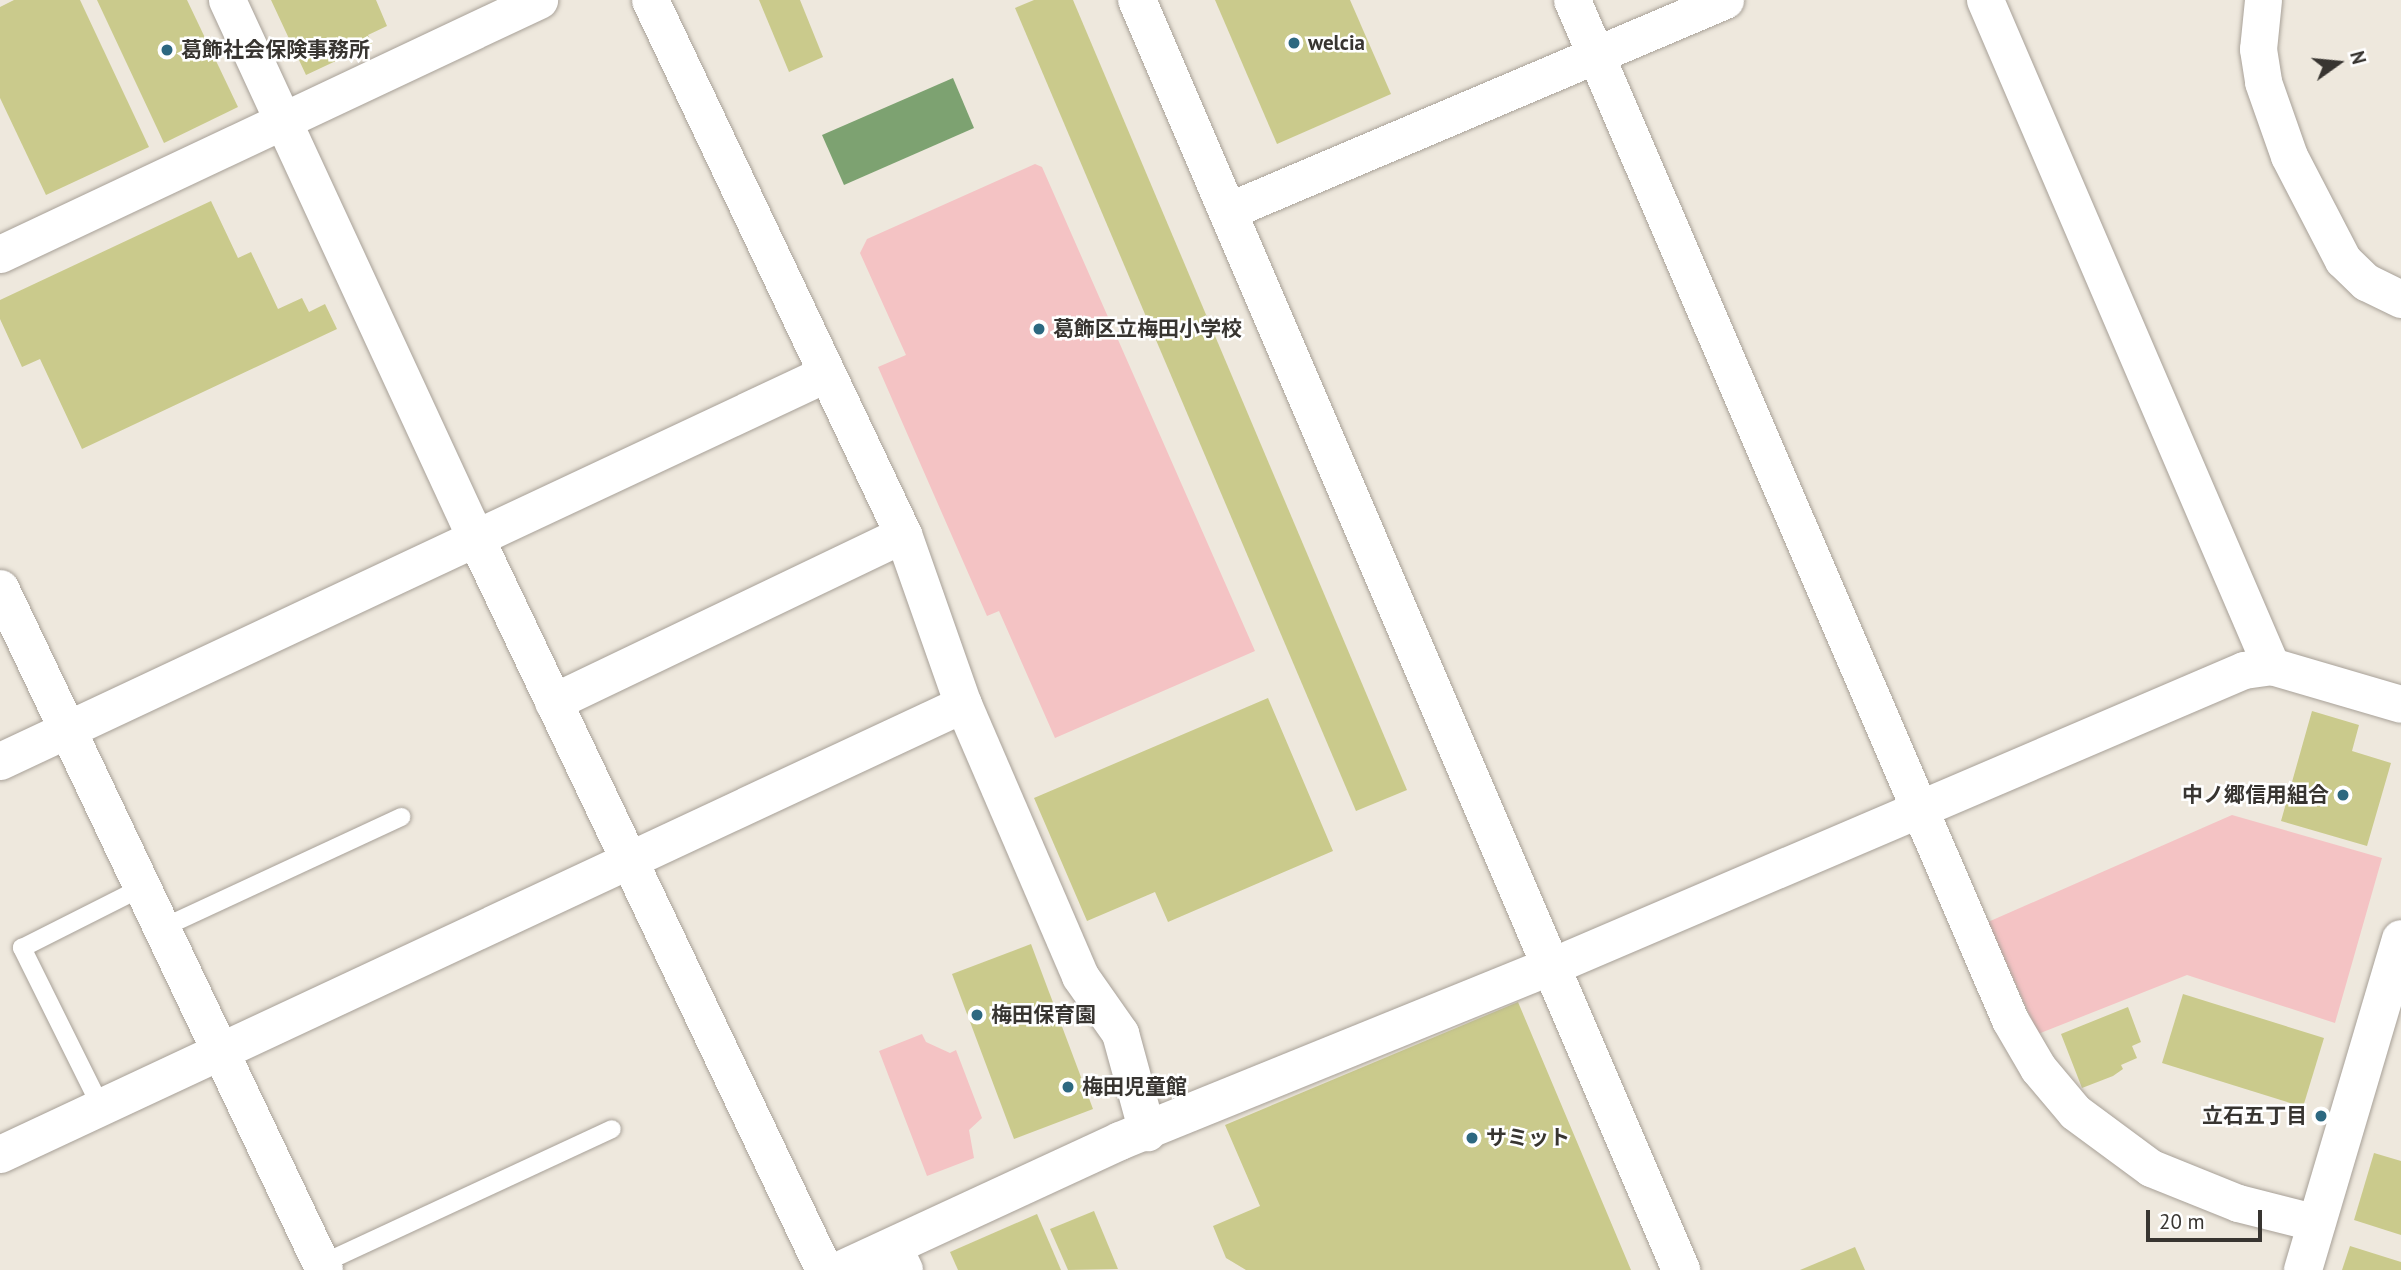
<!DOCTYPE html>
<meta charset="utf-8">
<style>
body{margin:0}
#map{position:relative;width:2401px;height:1270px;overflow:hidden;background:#eee8dd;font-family:"PT Sans","Noto Sans JP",sans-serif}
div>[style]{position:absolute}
.green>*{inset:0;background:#f4c3c4}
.water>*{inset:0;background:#7da271}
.building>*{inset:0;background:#caca8c}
.roads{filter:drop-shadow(0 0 2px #a8a198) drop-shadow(0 0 2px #a8a198)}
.service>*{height:18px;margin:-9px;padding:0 9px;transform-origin:9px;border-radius:9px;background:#fff}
.minor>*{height:37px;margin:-18.5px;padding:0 18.5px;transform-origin:18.5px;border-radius:18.5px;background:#fff}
.tertiary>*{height:38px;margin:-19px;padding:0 19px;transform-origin:19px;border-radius:19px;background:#fff}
.dots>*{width:19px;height:19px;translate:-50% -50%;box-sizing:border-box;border:4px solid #fff;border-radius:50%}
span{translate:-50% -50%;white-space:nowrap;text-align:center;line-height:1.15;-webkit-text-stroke:5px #fff;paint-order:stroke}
.poi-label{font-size:21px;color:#383531;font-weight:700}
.left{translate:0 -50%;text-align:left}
.right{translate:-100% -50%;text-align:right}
.north{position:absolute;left:2303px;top:28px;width:70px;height:70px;-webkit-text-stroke:5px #fff;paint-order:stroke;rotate:75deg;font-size:19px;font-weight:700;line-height:28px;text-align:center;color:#383531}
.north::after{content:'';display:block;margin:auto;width:24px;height:32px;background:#383531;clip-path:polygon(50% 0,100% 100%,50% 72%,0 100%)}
.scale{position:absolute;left:2146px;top:1210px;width:116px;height:32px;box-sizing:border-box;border:4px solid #383531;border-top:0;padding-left:9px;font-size:21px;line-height:24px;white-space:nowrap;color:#383531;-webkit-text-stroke:5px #fff;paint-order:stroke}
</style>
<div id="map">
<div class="green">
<div style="clip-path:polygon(1035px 164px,1042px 167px,1255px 651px,1055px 738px,999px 611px,987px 616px,878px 367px,906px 355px,860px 253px,867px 239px)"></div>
<div style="clip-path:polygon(2232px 815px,2382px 858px,2335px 1023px,2187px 975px,2038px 1034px,1988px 922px)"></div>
<div style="clip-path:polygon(922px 1034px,926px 1042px,950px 1053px,956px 1050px,982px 1118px,969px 1130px,974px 1158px,927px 1176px,879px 1051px)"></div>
</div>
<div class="water">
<div style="clip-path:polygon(953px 78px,974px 128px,844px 185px,822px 135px)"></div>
</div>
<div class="building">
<div style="clip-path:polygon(14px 0,80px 0,149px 147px,46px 195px,0 98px,0 7px)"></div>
<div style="clip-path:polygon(97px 0,187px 0,238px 107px,164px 143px)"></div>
<div style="clip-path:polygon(271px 0,376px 0,387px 26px,368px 35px,372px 44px,306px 75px)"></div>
<div style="clip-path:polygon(759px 0,800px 0,823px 57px,789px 72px)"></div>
<div style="clip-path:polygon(1034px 0,1073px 0,1407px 790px,1356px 811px,1015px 8px)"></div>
<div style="clip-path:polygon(1215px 0,1350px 0,1391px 94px,1277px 144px)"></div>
<div style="clip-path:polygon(211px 201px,238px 258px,251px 252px,278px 309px,302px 298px,309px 312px,325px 304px,337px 329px,82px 449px,40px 359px,22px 367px,0 319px,0 300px)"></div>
<div style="clip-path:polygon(1268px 698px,1333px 851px,1168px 922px,1155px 892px,1087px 921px,1034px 798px)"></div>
<div style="clip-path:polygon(2312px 711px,2359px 725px,2352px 751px,2391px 763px,2367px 846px,2281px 821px)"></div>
<div style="clip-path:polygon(1031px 944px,1093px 1109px,1014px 1139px,952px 974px)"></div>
<div style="clip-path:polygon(2183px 994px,2324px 1038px,2303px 1107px,2162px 1063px)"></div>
<div style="clip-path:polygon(1518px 1002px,1631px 1270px,1246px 1270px,1226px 1258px,1213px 1226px,1260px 1206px,1225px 1125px)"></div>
<div style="clip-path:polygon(2128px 1007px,2141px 1042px,2132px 1046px,2137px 1058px,2121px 1065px,2123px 1069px,2113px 1076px,2082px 1088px,2061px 1034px)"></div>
<div style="clip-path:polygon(2374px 1153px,2401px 1161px,2401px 1235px,2354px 1220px)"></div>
<div style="clip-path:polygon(1094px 1211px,1118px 1269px,1068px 1270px,1050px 1229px)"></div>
<div style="clip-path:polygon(1037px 1214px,1061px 1270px,958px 1270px,950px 1252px)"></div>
<div style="clip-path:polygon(2350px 1246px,2401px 1262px,2401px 1270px,2342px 1270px)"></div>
<div style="clip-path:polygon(1855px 1247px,1865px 1270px,1800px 1270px)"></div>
</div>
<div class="roads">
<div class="service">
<div style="left:162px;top:928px;width:264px;rotate:-24.9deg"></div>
<div style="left:101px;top:1107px;width:178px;rotate:-116.4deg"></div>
<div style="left:22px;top:948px;width:136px;rotate:-26.8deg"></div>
<div style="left:317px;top:1266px;width:325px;rotate:-24.9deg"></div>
</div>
<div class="minor">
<div style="left:227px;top:0;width:594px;rotate:65.2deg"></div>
<div style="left:476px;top:539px;width:810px;rotate:64.54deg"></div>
<div style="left:650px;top:0;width:591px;rotate:64.65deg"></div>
<div style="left:903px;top:534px;width:180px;rotate:70.6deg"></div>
<div style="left:963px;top:704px;width:296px;rotate:66.7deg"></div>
<div style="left:1080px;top:976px;width:70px;rotate:54.9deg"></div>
<div style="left:1120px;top:1033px;width:103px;rotate:74.7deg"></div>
<div style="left:1572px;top:0;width:1110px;rotate:66.76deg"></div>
<div style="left:2010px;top:1020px;width:56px;rotate:59.7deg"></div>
<div style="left:2038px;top:1068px;width:57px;rotate:49.9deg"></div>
<div style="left:2075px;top:1112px;width:94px;rotate:36.4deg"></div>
<div style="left:2151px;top:1168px;width:94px;rotate:21.9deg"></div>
<div style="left:2238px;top:1203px;width:81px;rotate:14.2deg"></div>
<div style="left:1985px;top:0;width:725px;rotate:66.76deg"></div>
<div style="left:2263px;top:0;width:49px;rotate:95.8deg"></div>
<div style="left:2258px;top:49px;width:33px;rotate:81deg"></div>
<div style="left:2263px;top:82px;width:78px;rotate:70.6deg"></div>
<div style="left:2289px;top:156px;width:117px;rotate:62.6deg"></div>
<div style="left:2343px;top:260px;width:32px;rotate:44deg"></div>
<div style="left:2366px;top:282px;width:39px;rotate:26deg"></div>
<div style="left:1228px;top:211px;width:540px;rotate:-23deg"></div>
<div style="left:0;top:254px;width:596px;rotate:-25.23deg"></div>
<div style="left:0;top:588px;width:755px;rotate:64.59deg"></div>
<div style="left:553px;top:702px;width:388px;rotate:-25.6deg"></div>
<div style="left:0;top:761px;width:913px;rotate:-25.13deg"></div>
<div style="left:1552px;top:966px;width:753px;rotate:-23.16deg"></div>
<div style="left:2244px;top:670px;width:27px;rotate:-8deg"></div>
<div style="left:2271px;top:666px;width:135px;rotate:16.3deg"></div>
<div style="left:0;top:1154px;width:1063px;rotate:-25.05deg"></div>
<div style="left:893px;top:1246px;width:26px;rotate:65deg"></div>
</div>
<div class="tertiary">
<div style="left:1137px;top:0;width:1382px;rotate:66.81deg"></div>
<div style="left:841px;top:1270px;width:307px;rotate:-24.8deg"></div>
<div style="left:1120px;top:1141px;width:466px;rotate:-22.1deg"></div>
<div style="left:2303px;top:1270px;width:345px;rotate:-73.5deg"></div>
</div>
</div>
<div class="dots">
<div style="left:1294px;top:43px;background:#2d6880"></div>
<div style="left:167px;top:50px;background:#2d6880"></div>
<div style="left:1039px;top:329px;background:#2d6880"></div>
<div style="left:2343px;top:795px;background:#2d6880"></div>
<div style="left:977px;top:1015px;background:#2d6880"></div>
<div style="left:1068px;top:1087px;background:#2d6880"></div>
<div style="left:2321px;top:1116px;background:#2d6880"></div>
<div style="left:1472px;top:1138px;background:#2d6880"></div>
</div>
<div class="poi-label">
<span class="left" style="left:1308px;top:43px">welcia</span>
<span class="left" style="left:181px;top:50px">葛飾社会保険事務所</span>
<span class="left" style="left:1053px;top:329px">葛飾区立梅田小学校</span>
<span class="right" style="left:2329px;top:795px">中ノ郷信用組合</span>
<span class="left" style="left:991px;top:1015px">梅田保育園</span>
<span class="left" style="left:1082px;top:1087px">梅田児童館</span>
<span class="right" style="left:2307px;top:1116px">立石五丁目</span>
<span class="left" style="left:1486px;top:1138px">サミット</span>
</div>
<div class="north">N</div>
<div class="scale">20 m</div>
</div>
